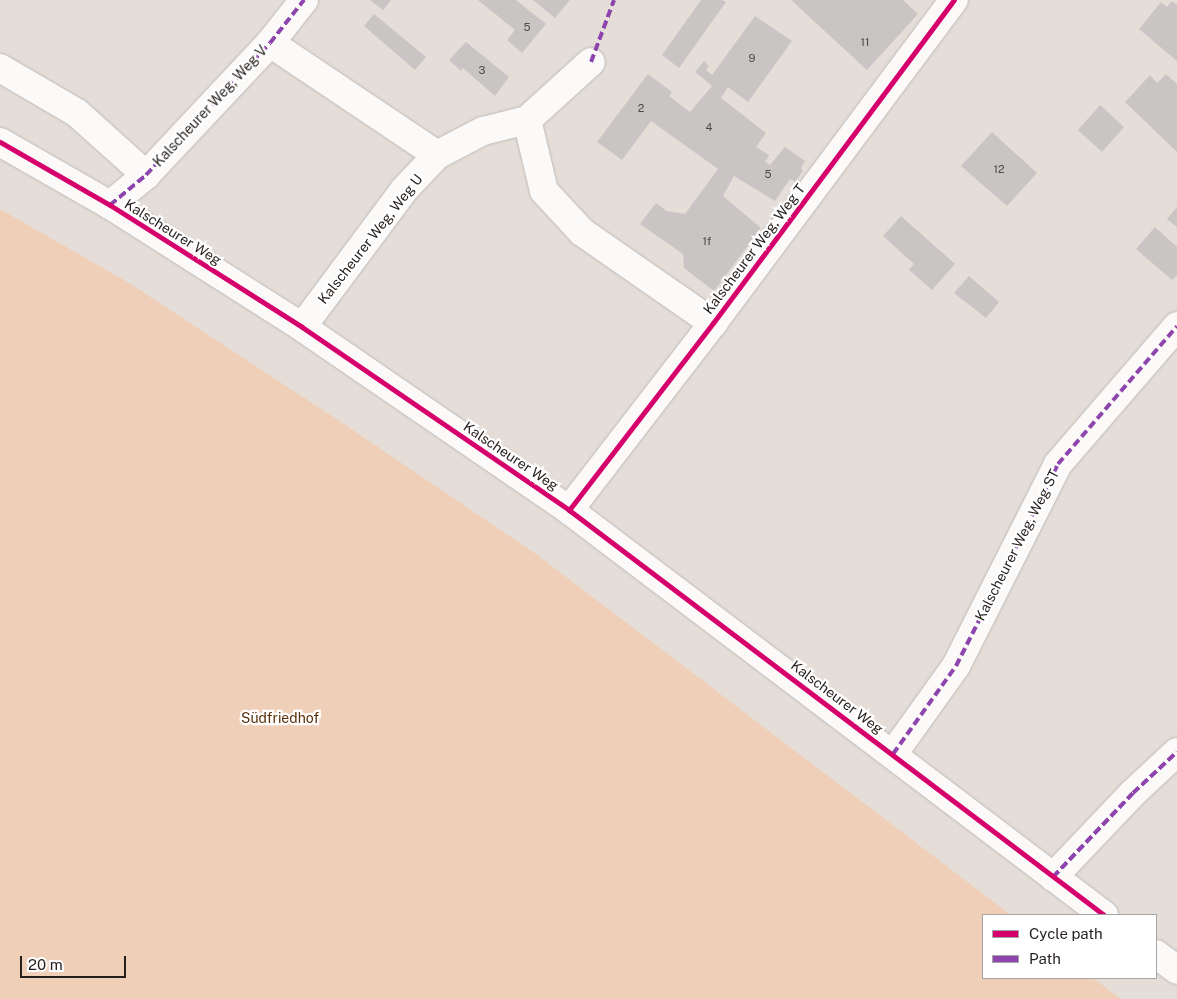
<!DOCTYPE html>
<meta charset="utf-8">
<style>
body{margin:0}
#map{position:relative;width:1177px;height:999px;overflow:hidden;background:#e4ddd8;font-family:"Public Sans",sans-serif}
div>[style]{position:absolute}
.green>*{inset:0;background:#f0cfb8}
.building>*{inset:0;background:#cac5c5}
.roads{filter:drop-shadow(0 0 1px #c0bbb7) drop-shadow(0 0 1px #c0bbb7)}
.minor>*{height:28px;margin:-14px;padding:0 14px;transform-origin:14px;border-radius:14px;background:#fbfaf9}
.quiet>*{height:4px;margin-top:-2px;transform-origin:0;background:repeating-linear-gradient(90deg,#8e44ad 0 8px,transparent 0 12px)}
.cycleway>*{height:5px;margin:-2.5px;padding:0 2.5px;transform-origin:2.5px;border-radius:2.5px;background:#d6006c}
span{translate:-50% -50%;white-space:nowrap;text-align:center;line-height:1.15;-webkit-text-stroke:4.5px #fff;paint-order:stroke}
.number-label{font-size:11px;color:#4e4846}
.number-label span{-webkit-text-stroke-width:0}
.street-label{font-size:14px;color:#241f1c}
.park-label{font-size:14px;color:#593009}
.legend{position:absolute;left:982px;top:914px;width:175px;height:65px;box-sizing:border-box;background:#fff;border:1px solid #a7a5a4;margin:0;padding:6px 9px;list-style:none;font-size:15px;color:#241f1c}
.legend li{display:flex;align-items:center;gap:10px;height:25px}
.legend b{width:25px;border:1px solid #a7a5a4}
.scale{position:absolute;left:20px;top:956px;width:106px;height:22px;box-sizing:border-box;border:2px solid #241f1c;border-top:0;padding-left:6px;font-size:15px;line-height:18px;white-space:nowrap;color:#241f1c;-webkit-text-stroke:4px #fff;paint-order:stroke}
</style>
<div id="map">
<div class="green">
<div style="clip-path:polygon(0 209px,129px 283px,338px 420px,536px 554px,1011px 915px,983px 915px,983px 978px,1093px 978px,1121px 999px,0 999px)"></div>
</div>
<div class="building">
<div style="clip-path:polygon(370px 0,391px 0,383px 10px)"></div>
<div style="clip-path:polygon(478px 0,516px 0,546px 24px,522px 53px,507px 40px,515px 30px)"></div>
<div style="clip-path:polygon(533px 0,570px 0,555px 18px)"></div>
<div style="clip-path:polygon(701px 0,722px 0,726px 2px,679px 68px,662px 55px)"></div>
<div style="clip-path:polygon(791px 0,903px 0,918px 14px,867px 70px)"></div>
<div style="clip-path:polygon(1172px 1px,1177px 5px,1177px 61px,1139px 29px,1161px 2px,1167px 7px)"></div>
<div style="clip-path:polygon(374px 14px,426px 57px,415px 70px,364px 26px)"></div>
<div style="clip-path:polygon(755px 16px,792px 41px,748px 102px,728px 87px,721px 98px,766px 133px,756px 147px,769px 155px,765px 162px,770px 165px,785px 147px,805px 161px,801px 168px,803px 171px,795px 182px,790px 179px,775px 201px,734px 176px,723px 196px,761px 228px,714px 291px,684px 268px,683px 254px,640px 224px,656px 203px,667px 211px,685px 214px,718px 169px,651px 121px,622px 160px,597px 142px,648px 74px,672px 92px,669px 96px,690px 112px,712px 86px,695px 72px,704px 61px,709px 66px,706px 70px,712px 75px)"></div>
<div style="clip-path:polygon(466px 42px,509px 77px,495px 96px,463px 68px,461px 71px,449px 60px)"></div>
<div style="clip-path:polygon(1166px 74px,1177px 84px,1177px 152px,1125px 102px,1150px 75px,1157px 83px)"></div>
<div style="clip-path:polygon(1100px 105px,1124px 127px,1102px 152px,1078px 130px)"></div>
<div style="clip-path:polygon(992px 132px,1037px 173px,1007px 206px,961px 166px)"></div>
<div style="clip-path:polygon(1177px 207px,1177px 227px,1167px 219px)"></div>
<div style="clip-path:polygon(901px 216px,955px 264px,932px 290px,909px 270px,914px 264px,883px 236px)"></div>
<div style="clip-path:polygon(1155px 227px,1177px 247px,1177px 275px,1172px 280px,1136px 249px)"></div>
<div style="clip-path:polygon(969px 276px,999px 302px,986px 318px,954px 293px)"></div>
</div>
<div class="roads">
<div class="minor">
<div style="left:270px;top:43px;width:201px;rotate:33.8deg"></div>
<div style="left:0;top:68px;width:89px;rotate:30.3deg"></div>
<div style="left:77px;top:113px;width:93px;rotate:41.9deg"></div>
<div style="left:527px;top:120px;width:73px;rotate:76.5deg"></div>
<div style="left:544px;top:191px;width:56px;rotate:47.2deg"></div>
<div style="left:582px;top:232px;width:160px;rotate:34.8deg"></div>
<div style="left:0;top:142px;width:127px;rotate:29.8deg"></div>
<div style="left:110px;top:205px;width:227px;rotate:32.4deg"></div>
<div style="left:302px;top:327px;width:324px;rotate:34.4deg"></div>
<div style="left:569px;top:510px;width:671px;rotate:37.13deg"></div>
<div style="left:110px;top:205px;width:47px;rotate:-39.8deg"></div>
<div style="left:146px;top:175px;width:181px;rotate:-46.8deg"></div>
<div style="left:270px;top:43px;width:55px;rotate:-51.7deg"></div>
<div style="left:302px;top:327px;width:171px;rotate:-53.3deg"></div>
<div style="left:404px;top:190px;width:48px;rotate:-46.7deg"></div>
<div style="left:437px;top:155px;width:52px;rotate:-27.6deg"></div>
<div style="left:483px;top:131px;width:45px;rotate:-14deg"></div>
<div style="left:527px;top:120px;width:86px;rotate:-42.2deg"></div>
<div style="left:569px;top:510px;width:236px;rotate:-52.4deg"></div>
<div style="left:713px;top:323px;width:403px;rotate:-53.3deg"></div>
<div style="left:893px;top:754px;width:108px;rotate:-54.4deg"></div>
<div style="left:956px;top:666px;width:226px;rotate:-63.2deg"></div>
<div style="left:1058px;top:464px;width:182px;rotate:-49.2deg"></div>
<div style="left:1053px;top:877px;width:116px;rotate:-46.4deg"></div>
<div style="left:1133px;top:793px;width:60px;rotate:-43deg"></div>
<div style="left:1156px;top:954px;width:26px;rotate:37deg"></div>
</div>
</div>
<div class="quiet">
<div style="left:591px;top:62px;width:66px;rotate:-69.6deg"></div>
<div style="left:110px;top:205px;width:47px;rotate:-39.8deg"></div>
<div style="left:146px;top:175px;width:181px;rotate:-46.8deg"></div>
<div style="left:270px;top:43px;width:55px;rotate:-51.7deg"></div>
<div style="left:893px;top:754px;width:108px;rotate:-54.4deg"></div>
<div style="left:956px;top:666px;width:226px;rotate:-63.2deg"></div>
<div style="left:1058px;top:464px;width:182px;rotate:-49.2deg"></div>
<div style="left:1053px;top:877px;width:116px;rotate:-46.4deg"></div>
<div style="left:1133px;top:793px;width:60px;rotate:-43deg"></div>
</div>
<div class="cycleway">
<div style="left:0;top:142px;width:127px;rotate:29.8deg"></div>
<div style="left:110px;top:205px;width:227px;rotate:32.4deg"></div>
<div style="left:302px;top:327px;width:324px;rotate:34.4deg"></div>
<div style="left:569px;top:510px;width:671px;rotate:37.13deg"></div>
<div style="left:569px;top:510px;width:236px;rotate:-52.4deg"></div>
<div style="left:713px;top:323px;width:403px;rotate:-53.3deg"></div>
</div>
<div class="number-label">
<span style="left:527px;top:27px">5</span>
<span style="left:865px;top:42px">11</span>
<span style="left:752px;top:58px">9</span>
<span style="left:482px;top:70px">3</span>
<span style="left:641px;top:108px">2</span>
<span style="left:709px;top:127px">4</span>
<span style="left:999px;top:169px">12</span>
<span style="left:768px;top:174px">5</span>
<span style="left:707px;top:241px">1f</span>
</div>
<div class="street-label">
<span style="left:210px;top:106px;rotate:-47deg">Kalscheurer Weg, Weg V</span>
<span style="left:173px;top:232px;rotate:32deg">Kalscheurer Weg</span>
<span style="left:370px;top:239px;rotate:-52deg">Kalscheurer Weg, Weg U</span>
<span style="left:754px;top:249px;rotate:-53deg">Kalscheurer Weg, Weg T</span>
<span style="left:511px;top:456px;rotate:34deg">Kalscheurer Weg</span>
<span style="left:1017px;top:545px;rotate:-63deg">Kalscheurer Weg, Weg ST</span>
<span style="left:837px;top:697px;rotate:37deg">Kalscheurer Weg</span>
</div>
<div class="park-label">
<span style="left:280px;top:718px">Südfriedhof</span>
</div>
<ul class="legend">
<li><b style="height:6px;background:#d6006c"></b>Cycle path</li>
<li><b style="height:6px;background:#8e44ad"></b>Path</li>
</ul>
<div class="scale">20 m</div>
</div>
